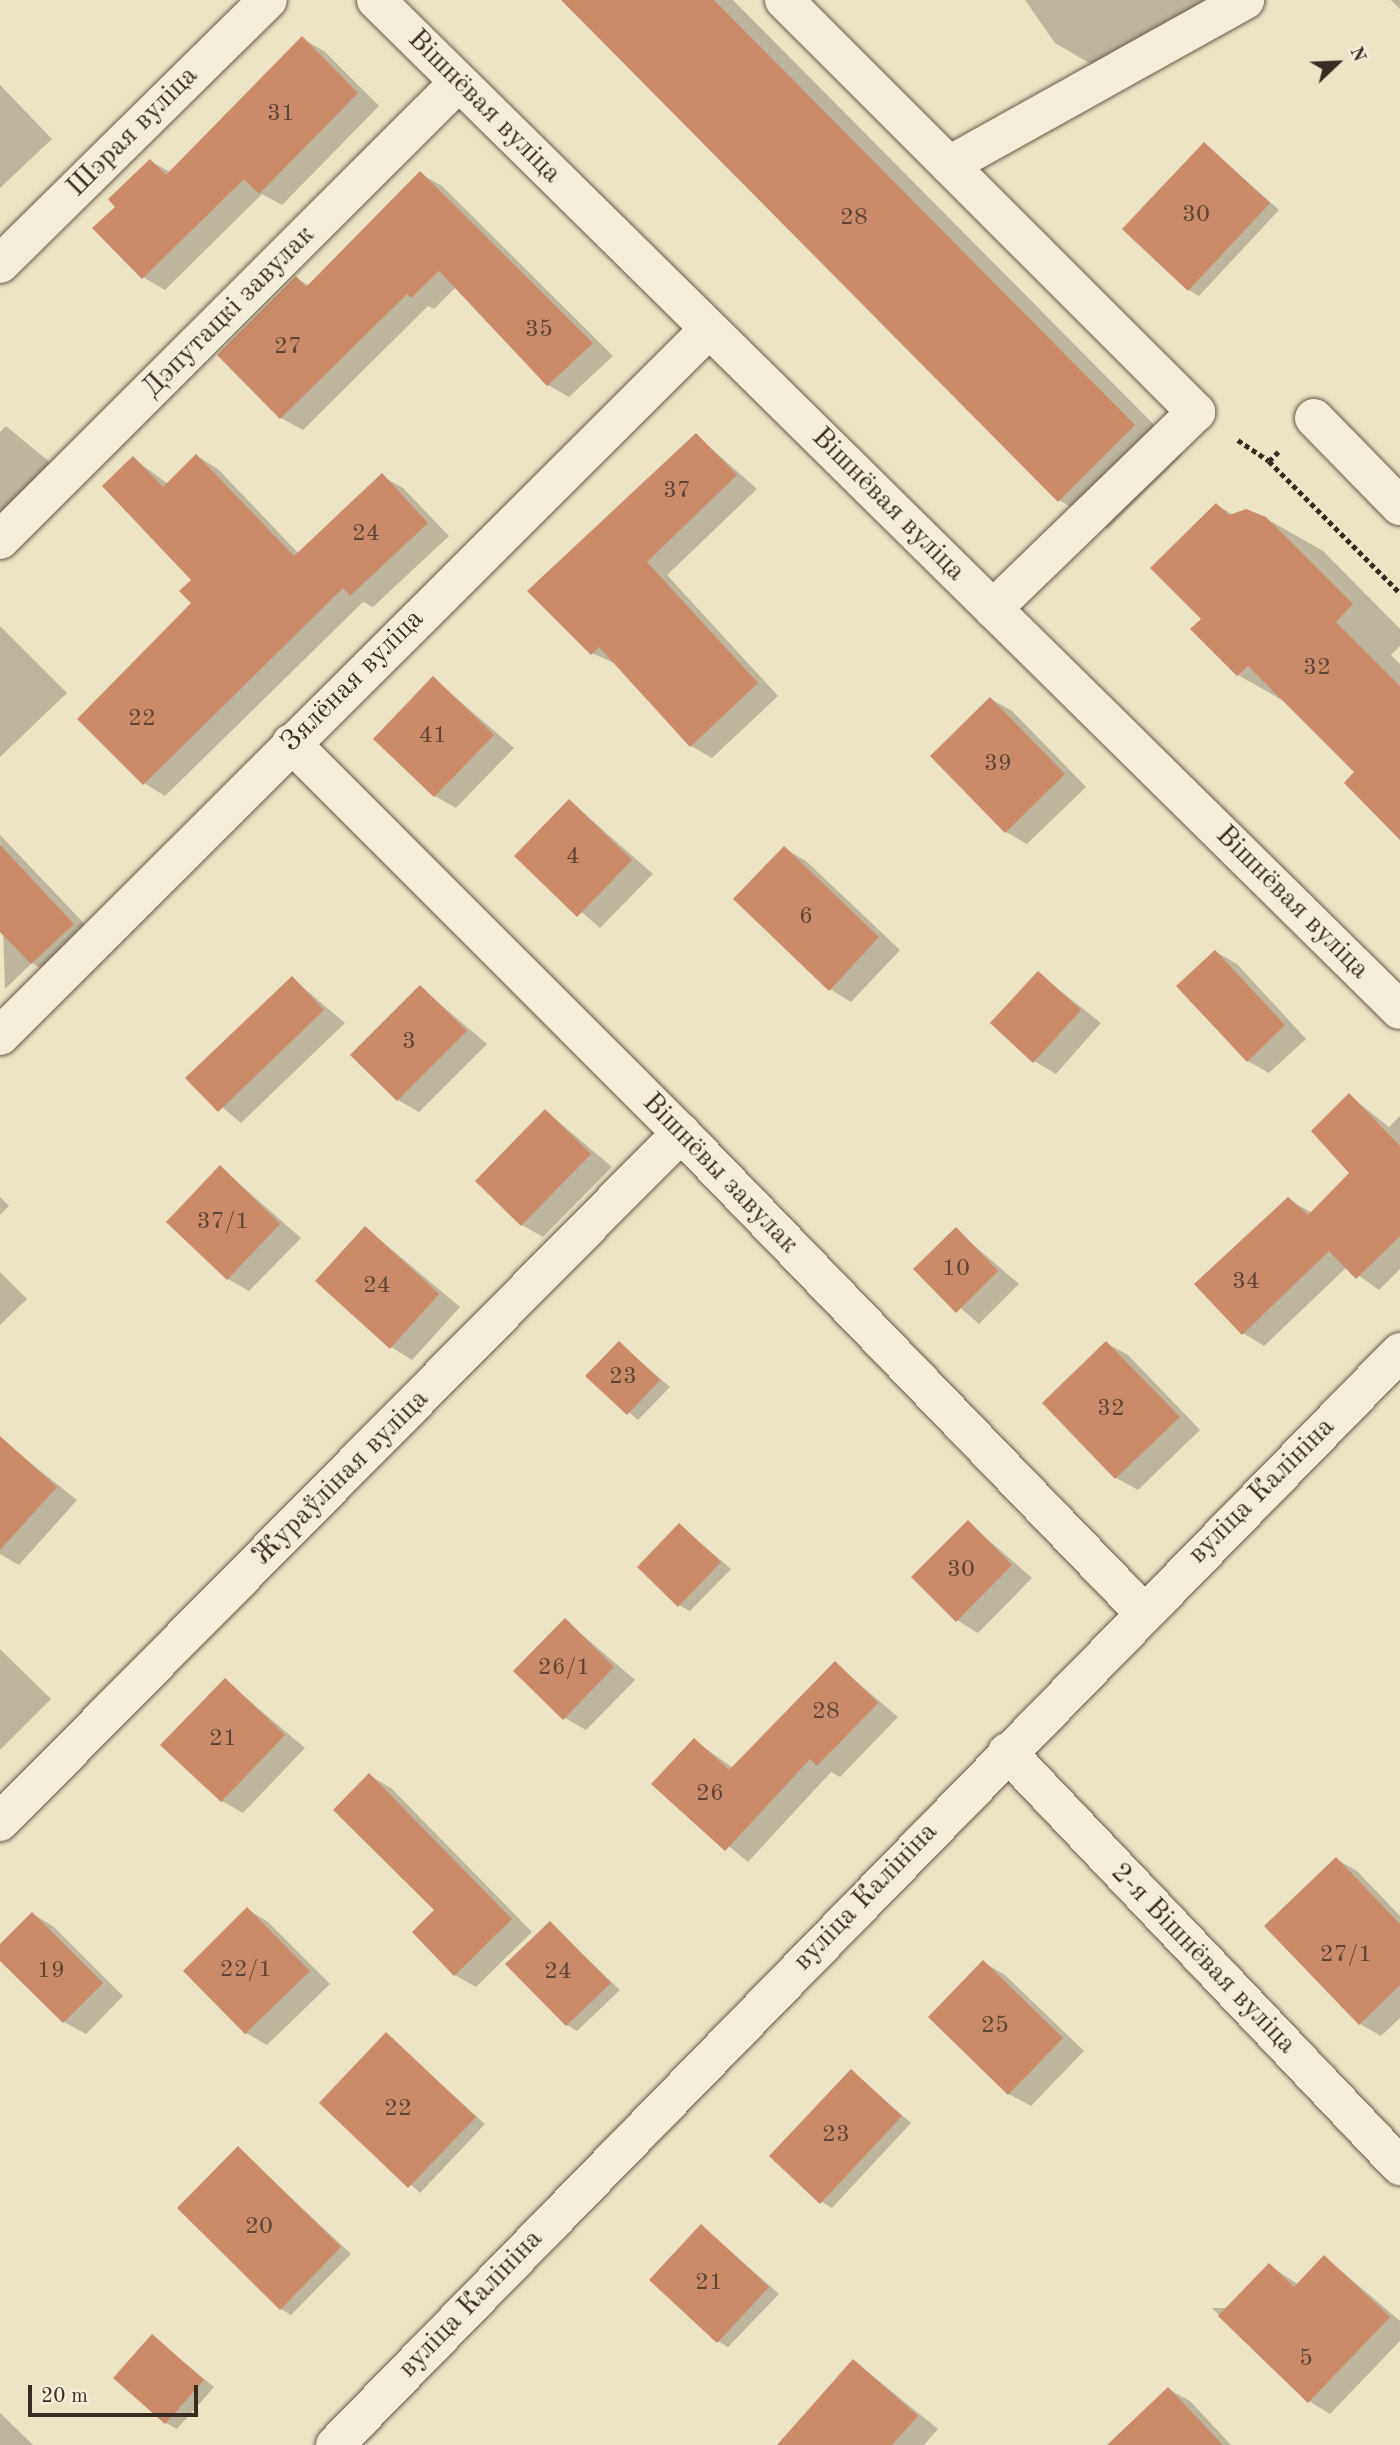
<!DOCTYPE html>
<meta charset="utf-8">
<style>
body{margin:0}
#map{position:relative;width:1400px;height:2445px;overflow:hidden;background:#ede3c5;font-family:"Old Standard TT",serif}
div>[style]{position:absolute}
.shadow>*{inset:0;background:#0003}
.building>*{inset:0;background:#cb8b69}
.path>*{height:4.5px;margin-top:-2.25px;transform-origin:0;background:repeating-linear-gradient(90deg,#382c22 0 5px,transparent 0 8.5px)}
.roads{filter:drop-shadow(0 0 2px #655a4b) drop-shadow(0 0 2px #655a4b)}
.minor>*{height:38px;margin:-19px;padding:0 19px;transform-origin:19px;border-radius:19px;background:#f3edd9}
span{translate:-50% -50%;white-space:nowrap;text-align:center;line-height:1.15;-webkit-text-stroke:6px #f3edd9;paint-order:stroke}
.number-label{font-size:24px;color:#5d4434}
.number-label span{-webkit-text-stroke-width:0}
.street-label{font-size:28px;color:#382c22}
.north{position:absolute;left:1302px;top:28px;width:70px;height:70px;-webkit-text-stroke:5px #f3edd9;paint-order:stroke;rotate:67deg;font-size:19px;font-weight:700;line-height:28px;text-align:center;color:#382c22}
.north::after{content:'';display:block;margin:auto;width:24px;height:32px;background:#382c22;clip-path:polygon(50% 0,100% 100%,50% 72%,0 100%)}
.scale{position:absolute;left:28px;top:2385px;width:170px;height:32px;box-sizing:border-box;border:4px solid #382c22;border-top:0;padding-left:9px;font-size:21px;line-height:24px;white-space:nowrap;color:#382c22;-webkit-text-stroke:5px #f3edd9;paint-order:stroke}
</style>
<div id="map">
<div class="shadow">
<div style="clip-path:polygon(564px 0,733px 0,1183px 454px,1108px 529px,1059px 500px)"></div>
<div style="clip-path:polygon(1025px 0,1204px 0,1101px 70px,1055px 43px)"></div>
<div style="clip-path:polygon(1391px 0,1400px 0,1400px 9px)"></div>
<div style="clip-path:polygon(303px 39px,324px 51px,379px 106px,282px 205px,262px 194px,165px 290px,143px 277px,117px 207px,150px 161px,170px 172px)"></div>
<div style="clip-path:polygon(0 85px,52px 139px,0 188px)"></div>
<div style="clip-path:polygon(1204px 144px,1279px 210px,1199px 296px,1189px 290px)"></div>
<div style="clip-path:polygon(421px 174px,442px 186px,613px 356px,569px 397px,548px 385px,456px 287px,434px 309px,428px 306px,303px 430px,281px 418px,219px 355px,296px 278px,310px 286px)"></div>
<div style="clip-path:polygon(6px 426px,58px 469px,0 522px,0 432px)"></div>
<div style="clip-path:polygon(696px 435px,757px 489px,667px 575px,778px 696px,712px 758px,691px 746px,616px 664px,592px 653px)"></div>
<div style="clip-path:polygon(197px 456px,218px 469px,299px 554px,382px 476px,403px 488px,449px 536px,373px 607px,363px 602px,165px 796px,144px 783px,193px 603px,194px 580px,133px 458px,168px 484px)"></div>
<div style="clip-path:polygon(1216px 505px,1234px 515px,1265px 518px,1323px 551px,1400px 629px,1400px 646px,1391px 655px,1400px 664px,1400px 835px,1357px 772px,1289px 704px,1238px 675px,1203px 619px)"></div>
<div style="clip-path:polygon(0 626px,67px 693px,0 757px)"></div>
<div style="clip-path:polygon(433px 678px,514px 748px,456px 808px,435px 796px)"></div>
<div style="clip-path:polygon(991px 699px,1012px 711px,1086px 787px,1027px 844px,1006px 832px)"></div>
<div style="clip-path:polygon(570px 801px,653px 874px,600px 928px,517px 856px)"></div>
<div style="clip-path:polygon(0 835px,98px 938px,56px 977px,32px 963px,5px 989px)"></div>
<div style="clip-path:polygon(784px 848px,806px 861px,900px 950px,851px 1002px,830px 989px)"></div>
<div style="clip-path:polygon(1216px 952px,1237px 964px,1306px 1039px,1269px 1073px,1248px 1061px)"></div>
<div style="clip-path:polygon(1038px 973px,1101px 1023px,1056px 1074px,1034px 1061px)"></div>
<div style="clip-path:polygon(292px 978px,345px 1023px,241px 1123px,188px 1078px)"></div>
<div style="clip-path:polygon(420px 987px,487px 1044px,419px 1112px,398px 1100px)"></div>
<div style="clip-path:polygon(1350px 1096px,1389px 1127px,1400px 1116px,1400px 1269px,1379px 1290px,1347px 1267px,1264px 1346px,1243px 1333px,1288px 1199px,1312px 1213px,1352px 1173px)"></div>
<div style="clip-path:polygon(546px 1111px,612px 1167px,543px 1237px,522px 1225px)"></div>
<div style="clip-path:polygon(220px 1167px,301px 1238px,249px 1291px,228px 1279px)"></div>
<div style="clip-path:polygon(0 1197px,9px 1206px,0 1215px)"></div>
<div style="clip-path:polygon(366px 1228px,460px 1307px,412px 1360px,391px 1347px)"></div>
<div style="clip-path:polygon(956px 1230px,1019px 1284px,979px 1324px,916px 1269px)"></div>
<div style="clip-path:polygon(0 1272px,27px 1299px,0 1325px)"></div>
<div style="clip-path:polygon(619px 1343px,670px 1387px,638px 1420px,588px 1376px)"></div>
<div style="clip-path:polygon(1106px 1343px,1128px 1355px,1200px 1430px,1138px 1490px,1116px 1478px)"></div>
<div style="clip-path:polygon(14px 1450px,77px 1500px,19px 1565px,0 1554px,0 1466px)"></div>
<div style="clip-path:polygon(969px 1523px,1032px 1578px,978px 1633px,957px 1620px)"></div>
<div style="clip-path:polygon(679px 1525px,731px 1569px,690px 1611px,679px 1605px)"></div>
<div style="clip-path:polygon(565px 1620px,635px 1680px,586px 1730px,565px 1718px)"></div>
<div style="clip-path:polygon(0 1649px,51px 1699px,0 1750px)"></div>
<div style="clip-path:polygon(835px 1663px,898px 1717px,840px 1777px,831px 1772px,748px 1862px,654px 1784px,694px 1740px,733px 1768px)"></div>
<div style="clip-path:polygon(225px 1680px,305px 1748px,243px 1813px,222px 1801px)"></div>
<div style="clip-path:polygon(369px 1775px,391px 1788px,532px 1932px,476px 1987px,455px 1975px,437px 1910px)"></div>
<div style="clip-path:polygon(1336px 1859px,1357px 1871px,1400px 1916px,1400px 2018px,1381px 2036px,1360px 2024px)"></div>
<div style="clip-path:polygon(247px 1909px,268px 1922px,330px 1984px,267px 2045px,246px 2033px)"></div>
<div style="clip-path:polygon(33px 1914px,54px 1927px,123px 1996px,86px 2034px,64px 2022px,0 1958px,0 1947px)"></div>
<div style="clip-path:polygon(550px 1923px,620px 1990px,577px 2031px,567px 2025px)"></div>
<div style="clip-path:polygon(983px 1962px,1005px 1975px,1084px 2051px,1031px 2106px,1009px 2094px,930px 2017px)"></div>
<div style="clip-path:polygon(386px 2034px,485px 2124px,420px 2193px,322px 2103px)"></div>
<div style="clip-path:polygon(851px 2071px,911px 2123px,832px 2208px,822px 2202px)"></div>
<div style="clip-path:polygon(238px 2148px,351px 2254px,291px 2315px,281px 2309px)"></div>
<div style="clip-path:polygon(702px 2226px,779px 2294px,728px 2347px,718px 2341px)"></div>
<div style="clip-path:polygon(1325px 2257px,1400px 2321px,1400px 2341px,1330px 2414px,1309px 2401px,1212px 2308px,1228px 2308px,1269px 2265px,1299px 2285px)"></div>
<div style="clip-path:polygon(152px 2336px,214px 2387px,177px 2429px,166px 2423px)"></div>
<div style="clip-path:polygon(854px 2361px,938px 2429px,924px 2445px,779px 2445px)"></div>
<div style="clip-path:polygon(1168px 2389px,1190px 2401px,1231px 2445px,1111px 2445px)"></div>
<div style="clip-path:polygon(0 2413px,33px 2445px,0 2445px)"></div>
</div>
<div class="building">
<div style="clip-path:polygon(561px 0,714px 0,1135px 425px,1058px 502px)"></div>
<div style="clip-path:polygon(302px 36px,358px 93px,259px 194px,244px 179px,142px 279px,92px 228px,115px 207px,108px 199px,150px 159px,166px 175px)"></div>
<div style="clip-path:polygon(1204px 142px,1270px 203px,1188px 291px,1122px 229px)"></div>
<div style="clip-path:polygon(420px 171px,593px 343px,547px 386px,439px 271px,411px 298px,407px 294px,280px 419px,217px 355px,296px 276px,306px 287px)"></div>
<div style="clip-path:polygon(696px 433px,737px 475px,647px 562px,758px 683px,690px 747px,599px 647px,591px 655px,527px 591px)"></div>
<div style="clip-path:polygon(196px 454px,294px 556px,382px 473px,428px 523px,350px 596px,343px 588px,143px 785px,77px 719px,191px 603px,179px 591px,191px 580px,102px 486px,133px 456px,163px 487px)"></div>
<div style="clip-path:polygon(1216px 503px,1229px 515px,1246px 509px,1266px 517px,1353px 604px,1336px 622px,1400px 686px,1400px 840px,1344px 783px,1354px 772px,1248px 666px,1237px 676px,1190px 629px,1201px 619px,1150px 568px)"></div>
<div style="clip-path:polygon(433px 676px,494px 735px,434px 797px,373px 739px)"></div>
<div style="clip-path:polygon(990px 697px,1065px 774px,1005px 833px,930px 756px)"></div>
<div style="clip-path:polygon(569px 799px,632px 860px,577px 917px,514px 856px)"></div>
<div style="clip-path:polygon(0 845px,74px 924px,31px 964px,0 932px)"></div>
<div style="clip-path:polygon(784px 846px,879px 937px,829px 991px,733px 899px)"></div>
<div style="clip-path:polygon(1215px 950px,1285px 1025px,1247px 1062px,1176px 986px)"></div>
<div style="clip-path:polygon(1038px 971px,1081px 1010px,1033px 1063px,990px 1023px)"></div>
<div style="clip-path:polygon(292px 976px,324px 1010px,218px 1112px,185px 1078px)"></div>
<div style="clip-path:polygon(420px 985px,467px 1031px,397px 1101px,350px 1055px)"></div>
<div style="clip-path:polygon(1349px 1093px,1400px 1146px,1400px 1236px,1356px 1279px,1329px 1251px,1242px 1335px,1194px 1284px,1288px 1197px,1308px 1215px,1349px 1173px,1311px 1131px)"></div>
<div style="clip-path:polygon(545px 1109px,591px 1154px,521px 1226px,475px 1181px)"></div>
<div style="clip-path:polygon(220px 1165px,280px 1224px,227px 1280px,166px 1222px)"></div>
<div style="clip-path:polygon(365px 1226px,439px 1294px,390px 1349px,315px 1281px)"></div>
<div style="clip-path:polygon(956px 1227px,998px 1271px,956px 1313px,913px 1269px)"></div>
<div style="clip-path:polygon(619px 1341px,660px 1380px,627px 1415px,585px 1376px)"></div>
<div style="clip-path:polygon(1106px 1341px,1180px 1417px,1115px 1479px,1042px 1403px)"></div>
<div style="clip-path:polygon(0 1436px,57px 1487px,0 1550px)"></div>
<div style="clip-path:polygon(968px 1520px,1012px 1565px,956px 1622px,911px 1577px)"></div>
<div style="clip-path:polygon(679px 1523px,721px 1562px,678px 1607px,637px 1567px)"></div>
<div style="clip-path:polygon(565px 1618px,614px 1667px,563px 1720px,513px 1671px)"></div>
<div style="clip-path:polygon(835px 1661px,878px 1703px,817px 1766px,810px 1759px,725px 1851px,651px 1784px,694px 1738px,729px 1770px)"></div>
<div style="clip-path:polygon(225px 1678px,285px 1735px,221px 1802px,160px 1745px)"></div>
<div style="clip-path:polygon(369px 1773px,512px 1919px,454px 1976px,412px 1932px,434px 1910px,333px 1810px)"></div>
<div style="clip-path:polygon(1336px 1857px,1400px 1924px,1400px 1985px,1359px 2025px,1264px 1926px)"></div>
<div style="clip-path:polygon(247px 1907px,310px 1971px,245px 2034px,183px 1971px)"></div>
<div style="clip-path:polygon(32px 1912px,103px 1983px,63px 2023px,0 1961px,0 1944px)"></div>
<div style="clip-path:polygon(550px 1921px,611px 1983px,566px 2026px,505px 1964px)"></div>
<div style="clip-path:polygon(983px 1960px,1063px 2038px,1008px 2095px,928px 2017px)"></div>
<div style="clip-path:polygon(386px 2032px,476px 2117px,408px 2188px,319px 2103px)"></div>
<div style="clip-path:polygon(851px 2069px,902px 2116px,820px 2204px,769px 2156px)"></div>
<div style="clip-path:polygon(238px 2146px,341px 2247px,280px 2310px,177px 2208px)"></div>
<div style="clip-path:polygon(701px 2224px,769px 2287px,717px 2343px,649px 2280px)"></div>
<div style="clip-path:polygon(1324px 2255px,1390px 2317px,1308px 2403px,1218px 2316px,1269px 2263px,1294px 2287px)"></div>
<div style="clip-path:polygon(152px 2334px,204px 2380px,165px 2424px,113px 2378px)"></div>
<div style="clip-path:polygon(853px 2359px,918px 2416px,892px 2445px,777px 2445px)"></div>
<div style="clip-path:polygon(1168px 2387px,1223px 2445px,1107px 2445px)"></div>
</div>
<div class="path">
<div style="left:1238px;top:440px;width:37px;rotate:34deg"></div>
<div style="left:1269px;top:461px;width:13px;rotate:-45deg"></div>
<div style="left:1269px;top:461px;width:186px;rotate:45.2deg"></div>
</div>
<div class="roads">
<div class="minor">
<div style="left:376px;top:0;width:1438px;rotate:44.61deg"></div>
<div style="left:784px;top:0;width:583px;rotate:45deg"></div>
<div style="left:1196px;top:412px;width:283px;rotate:135.9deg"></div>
<div style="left:949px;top:165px;width:339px;rotate:-29.1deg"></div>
<div style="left:0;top:264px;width:376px;rotate:-44.6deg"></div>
<div style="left:1314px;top:418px;width:123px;rotate:45.7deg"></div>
<div style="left:0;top:540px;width:647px;rotate:-44.94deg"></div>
<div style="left:291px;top:743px;width:552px;rotate:45deg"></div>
<div style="left:681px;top:1133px;width:665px;rotate:46.03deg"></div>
<div style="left:0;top:1036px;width:1001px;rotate:-44.92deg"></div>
<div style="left:1007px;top:1752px;width:571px;rotate:46.49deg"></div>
<div style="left:0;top:1822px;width:969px;rotate:-45.33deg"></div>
<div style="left:335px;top:2445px;width:1526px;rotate:-45.74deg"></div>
</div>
</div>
<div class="number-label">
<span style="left:281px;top:115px">31</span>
<span style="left:1196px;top:216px">30</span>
<span style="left:854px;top:219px">28</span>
<span style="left:539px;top:331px">35</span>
<span style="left:288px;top:348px">27</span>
<span style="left:677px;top:492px">37</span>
<span style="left:366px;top:535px">24</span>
<span style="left:1317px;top:669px">32</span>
<span style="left:142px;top:720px">22</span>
<span style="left:433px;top:737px">41</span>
<span style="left:998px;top:765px">39</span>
<span style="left:573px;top:858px">4</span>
<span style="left:806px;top:918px">6</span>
<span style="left:409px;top:1043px">3</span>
<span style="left:223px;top:1223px">37/1</span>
<span style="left:956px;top:1270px">10</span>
<span style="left:1246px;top:1283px">34</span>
<span style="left:377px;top:1287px">24</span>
<span style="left:623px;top:1378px">23</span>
<span style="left:1111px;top:1410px">32</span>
<span style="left:961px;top:1571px">30</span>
<span style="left:564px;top:1669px">26/1</span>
<span style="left:826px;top:1713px">28</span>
<span style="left:223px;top:1740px">21</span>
<span style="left:710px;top:1795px">26</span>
<span style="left:1346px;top:1956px">27/1</span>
<span style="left:246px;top:1971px">22/1</span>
<span style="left:51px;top:1972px">19</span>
<span style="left:558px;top:1973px">24</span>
<span style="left:995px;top:2027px">25</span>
<span style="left:398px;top:2110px">22</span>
<span style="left:836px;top:2136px">23</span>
<span style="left:259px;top:2228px">20</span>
<span style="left:709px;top:2284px">21</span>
<span style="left:1306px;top:2360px">5</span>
</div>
<div class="street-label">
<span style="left:484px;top:107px;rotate:45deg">Вішнёвая вуліца</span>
<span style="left:133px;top:132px;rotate:-45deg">Шэрая вуліца</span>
<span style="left:229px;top:312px;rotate:-45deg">Дэпутацкі завулак</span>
<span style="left:888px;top:505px;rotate:45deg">Вішнёвая вуліца</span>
<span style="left:353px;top:681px;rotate:-45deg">Зялёная вуліца</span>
<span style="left:1292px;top:903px;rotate:45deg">Вішнёвая вуліца</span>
<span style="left:720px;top:1174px;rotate:46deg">Вішнёвы завулак</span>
<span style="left:341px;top:1478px;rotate:-45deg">Жураўліная вуліца</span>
<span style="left:1262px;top:1491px;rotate:-45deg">вуліца Калініна</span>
<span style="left:866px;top:1897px;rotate:-46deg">вуліца Калініна</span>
<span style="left:1203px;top:1959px;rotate:46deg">2-я Вішнёвая вуліца</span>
<span style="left:471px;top:2304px;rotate:-46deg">вуліца Калініна</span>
</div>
<div class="north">N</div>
<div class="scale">20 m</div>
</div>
